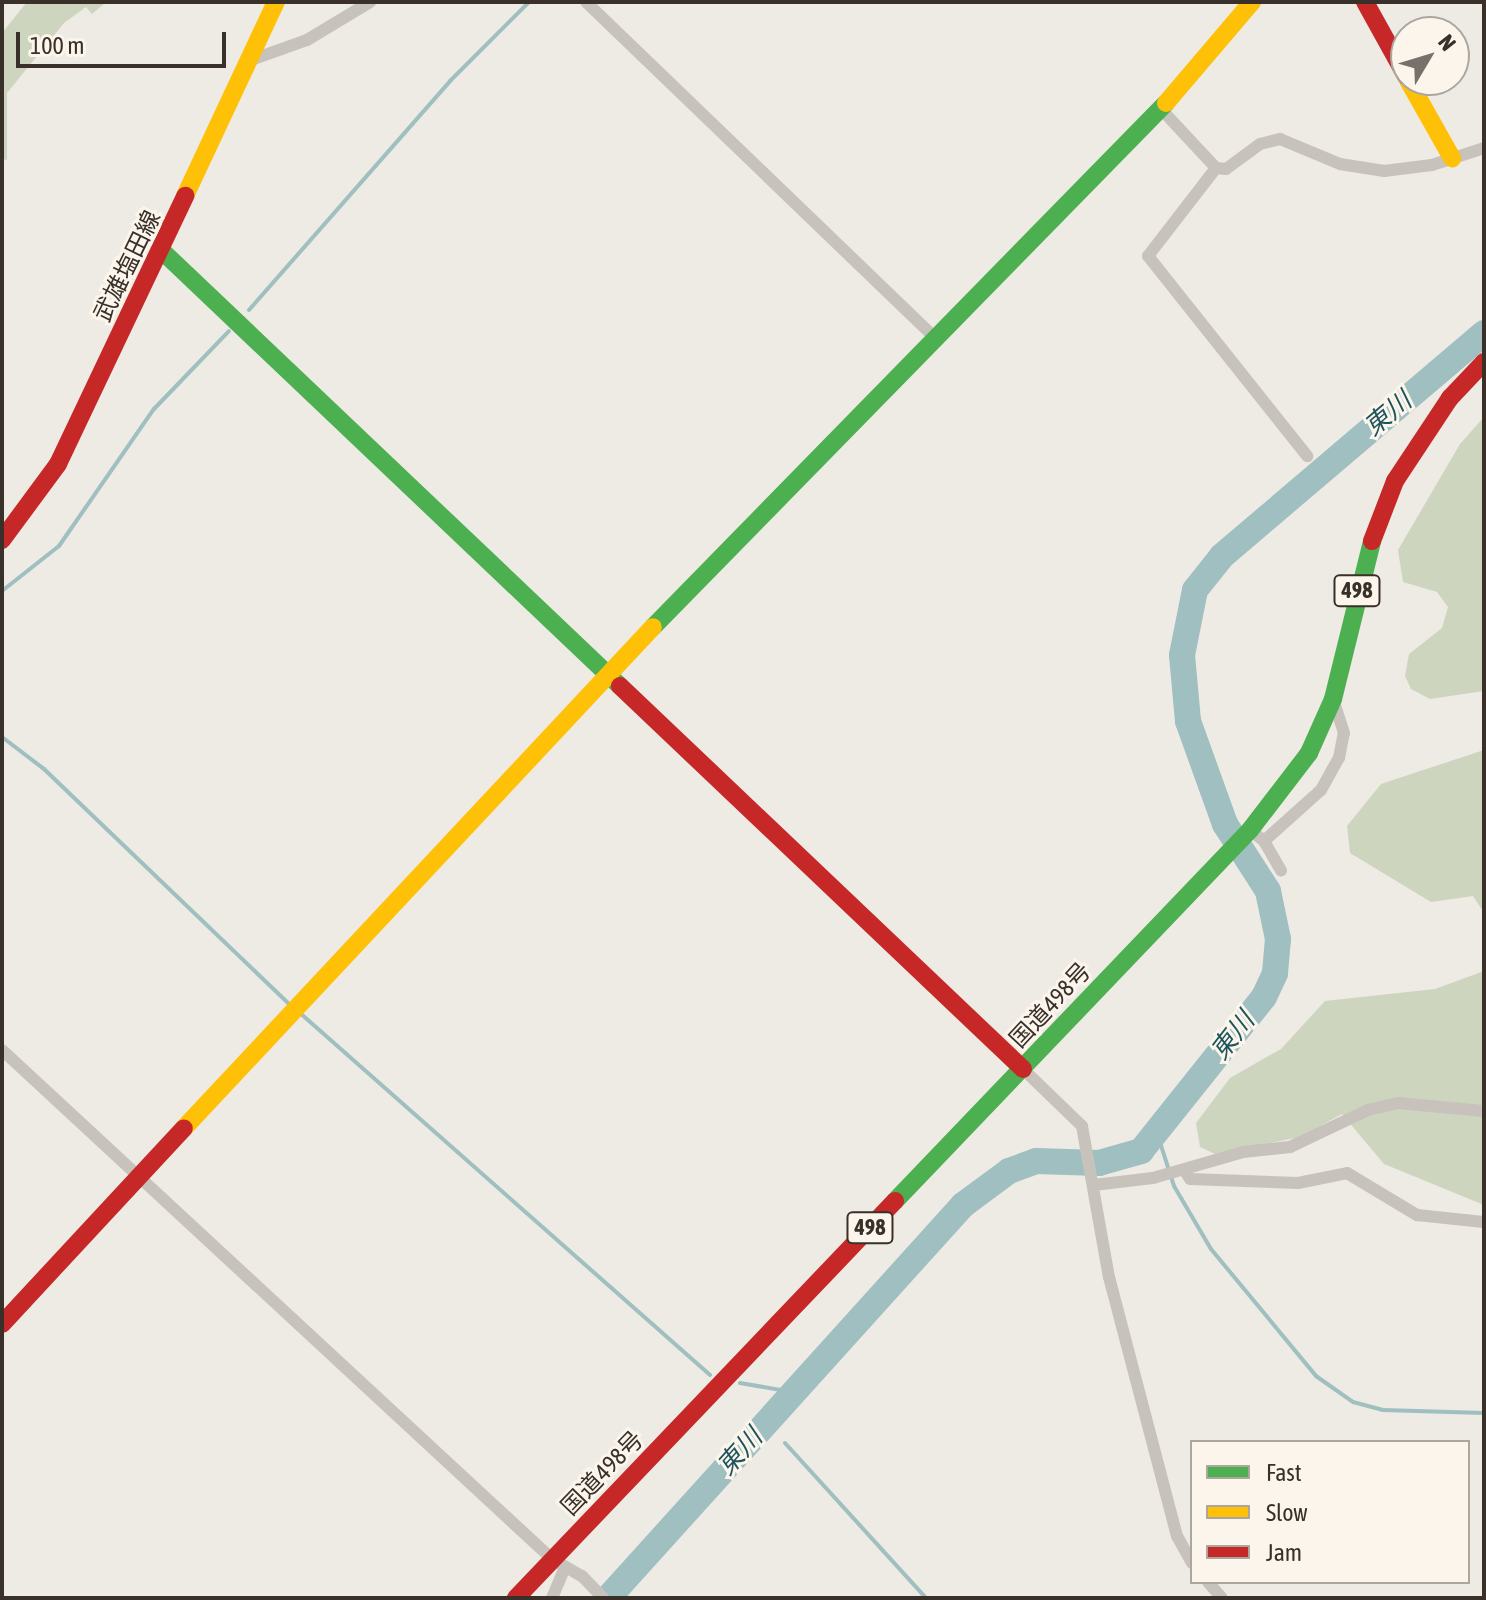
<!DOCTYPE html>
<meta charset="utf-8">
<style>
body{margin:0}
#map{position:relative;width:1486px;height:1600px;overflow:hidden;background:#eeeae4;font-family:"Asap Condensed","Noto Sans JP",sans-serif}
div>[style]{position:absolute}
.green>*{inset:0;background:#ced5be}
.stream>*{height:4px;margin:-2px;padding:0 2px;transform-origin:2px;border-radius:2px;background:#9fbfc0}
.river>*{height:26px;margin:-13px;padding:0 13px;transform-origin:13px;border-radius:13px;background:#9fbfc0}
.street>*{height:12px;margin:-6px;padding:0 6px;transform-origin:6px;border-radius:6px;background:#c8c2bc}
.fast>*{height:18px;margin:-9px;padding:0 9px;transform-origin:9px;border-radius:9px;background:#4caf50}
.slow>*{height:18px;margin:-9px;padding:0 9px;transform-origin:9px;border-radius:9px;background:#ffc107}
.jam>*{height:18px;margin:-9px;padding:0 9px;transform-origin:9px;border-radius:9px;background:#c62828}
span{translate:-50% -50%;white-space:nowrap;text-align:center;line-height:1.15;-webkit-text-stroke:6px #fbf5ec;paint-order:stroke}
.shield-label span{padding:2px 6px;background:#fbf5ec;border:2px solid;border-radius:6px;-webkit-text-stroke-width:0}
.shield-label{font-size:22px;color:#39302a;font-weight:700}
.street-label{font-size:24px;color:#39302a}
.water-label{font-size:26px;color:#1e545c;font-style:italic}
.frame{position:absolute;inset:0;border:4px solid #39302a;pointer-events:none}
.legend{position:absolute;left:1190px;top:1440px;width:280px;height:144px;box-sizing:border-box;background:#fbf5ec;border:2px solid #ada69e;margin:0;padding:10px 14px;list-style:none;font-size:24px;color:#39302a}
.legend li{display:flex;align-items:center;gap:16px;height:40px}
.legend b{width:40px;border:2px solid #ada69e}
.north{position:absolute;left:1390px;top:16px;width:80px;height:80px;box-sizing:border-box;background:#fbf5ec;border:2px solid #ada69e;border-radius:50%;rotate:52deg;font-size:22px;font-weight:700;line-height:32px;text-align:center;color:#39302a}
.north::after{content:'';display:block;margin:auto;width:28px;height:36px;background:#78716b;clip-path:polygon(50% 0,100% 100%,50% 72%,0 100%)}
.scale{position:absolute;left:16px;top:32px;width:210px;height:36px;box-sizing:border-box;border:4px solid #39302a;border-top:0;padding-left:10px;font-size:24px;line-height:28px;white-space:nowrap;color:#39302a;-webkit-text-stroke:6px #fbf5ec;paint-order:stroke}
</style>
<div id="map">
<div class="green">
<div style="clip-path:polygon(27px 2px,106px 2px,92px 14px,86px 7px,64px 23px,7px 93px,7px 160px,2px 159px,2px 33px)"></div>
<div style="clip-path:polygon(1484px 417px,1484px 691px,1430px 699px,1411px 689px,1405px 676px,1409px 654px,1442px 628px,1448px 607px,1437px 592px,1403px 582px,1398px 550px,1460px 444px)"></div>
<div style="clip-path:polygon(1484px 750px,1484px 913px,1473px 896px,1431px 902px,1350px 853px,1347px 826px,1381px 784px)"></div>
<div style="clip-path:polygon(1484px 971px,1484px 1205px,1384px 1164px,1342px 1114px,1300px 1137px,1215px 1154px,1200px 1147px,1196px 1123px,1230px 1078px,1281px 1049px,1325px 1001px,1435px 989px)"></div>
</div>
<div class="stream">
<div style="left:249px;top:310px;width:305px;rotate:-48.7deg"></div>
<div style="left:450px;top:81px;width:112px;rotate:-45deg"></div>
<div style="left:2px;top:591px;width:73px;rotate:-38.3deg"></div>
<div style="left:59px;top:546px;width:167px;rotate:-55.3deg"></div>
<div style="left:154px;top:409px;width:108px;rotate:-46.1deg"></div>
<div style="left:2px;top:737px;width:53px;rotate:37.3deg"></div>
<div style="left:44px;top:769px;width:341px;rotate:43.8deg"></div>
<div style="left:300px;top:1013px;width:547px;rotate:41.44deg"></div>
<div style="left:1157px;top:1133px;width:56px;rotate:72.2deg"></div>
<div style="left:1174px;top:1186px;width:73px;rotate:59.6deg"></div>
<div style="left:1211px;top:1249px;width:165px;rotate:50.4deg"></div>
<div style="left:1316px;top:1376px;width:45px;rotate:35.1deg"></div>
<div style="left:1353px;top:1402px;width:31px;rotate:15deg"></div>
<div style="left:1383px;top:1410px;width:101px;rotate:1.7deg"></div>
<div style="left:740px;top:1383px;width:53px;rotate:9.8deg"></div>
<div style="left:785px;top:1443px;width:210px;rotate:47.7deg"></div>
</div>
<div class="river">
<div style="left:608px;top:1598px;width:530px;rotate:-47.91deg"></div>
<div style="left:963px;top:1205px;width:57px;rotate:-36.5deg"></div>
<div style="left:1009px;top:1171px;width:29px;rotate:-20deg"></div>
<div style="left:1036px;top:1161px;width:63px;rotate:1.8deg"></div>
<div style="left:1099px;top:1163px;width:44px;rotate:-15.9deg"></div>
<div style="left:1141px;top:1151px;width:197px;rotate:-51.4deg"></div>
<div style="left:1264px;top:997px;width:26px;rotate:-65deg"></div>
<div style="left:1275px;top:973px;width:34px;rotate:-85deg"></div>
<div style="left:1278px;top:939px;width:49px;rotate:-101.8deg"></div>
<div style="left:1268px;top:891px;width:80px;rotate:-122.7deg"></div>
<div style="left:1225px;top:824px;width:109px;rotate:-109.8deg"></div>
<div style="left:1188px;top:721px;width:66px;rotate:-95.2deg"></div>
<div style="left:1182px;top:655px;width:66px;rotate:-78.7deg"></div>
<div style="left:1195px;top:590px;width:43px;rotate:-51.5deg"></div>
<div style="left:1222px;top:556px;width:344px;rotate:-40.4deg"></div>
</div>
<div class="street">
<div style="left:586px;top:2px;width:486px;rotate:43.9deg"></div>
<div style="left:251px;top:60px;width:59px;rotate:-19.7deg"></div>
<div style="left:307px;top:40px;width:74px;rotate:-31.1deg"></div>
<div style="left:1161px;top:109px;width:81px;rotate:47deg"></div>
<div style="left:1216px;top:168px;width:10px;rotate:6deg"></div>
<div style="left:1226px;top:169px;width:42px;rotate:-36.3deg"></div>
<div style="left:1260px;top:144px;width:21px;rotate:-14deg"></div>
<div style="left:1280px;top:139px;width:65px;rotate:22.6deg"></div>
<div style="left:1340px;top:164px;width:45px;rotate:9deg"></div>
<div style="left:1384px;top:171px;width:48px;rotate:-7.1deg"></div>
<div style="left:1432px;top:165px;width:55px;rotate:-18.1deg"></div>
<div style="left:1216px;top:168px;width:111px;rotate:127.7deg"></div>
<div style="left:1148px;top:256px;width:256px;rotate:51.5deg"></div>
<div style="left:1250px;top:830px;width:18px;rotate:38deg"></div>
<div style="left:1264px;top:841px;width:76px;rotate:-41.8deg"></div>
<div style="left:1321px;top:790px;width:37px;rotate:-61deg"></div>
<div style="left:1339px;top:758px;width:25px;rotate:-79deg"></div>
<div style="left:1344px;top:733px;width:33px;rotate:-108deg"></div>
<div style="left:1264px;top:841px;width:34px;rotate:60deg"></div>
<div style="left:2px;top:1050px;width:749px;rotate:42.78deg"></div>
<div style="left:552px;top:1559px;width:34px;rotate:30deg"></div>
<div style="left:582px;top:1576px;width:30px;rotate:46deg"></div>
<div style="left:1023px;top:1069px;width:82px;rotate:44deg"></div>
<div style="left:1082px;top:1126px;width:153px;rotate:79.9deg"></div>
<div style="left:1109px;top:1277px;width:268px;rotate:75.3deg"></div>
<div style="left:1177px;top:1536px;width:31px;rotate:61deg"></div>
<div style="left:1185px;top:1171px;width:9px;rotate:58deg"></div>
<div style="left:1190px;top:1179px;width:108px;rotate:2.1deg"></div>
<div style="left:1298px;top:1183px;width:50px;rotate:-11.5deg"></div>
<div style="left:1347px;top:1173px;width:82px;rotate:31deg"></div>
<div style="left:1417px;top:1215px;width:67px;rotate:6deg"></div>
<div style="left:1094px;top:1185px;width:59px;rotate:-6.8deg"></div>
<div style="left:1153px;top:1178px;width:94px;rotate:-16.1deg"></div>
<div style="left:1243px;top:1152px;width:47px;rotate:-6.1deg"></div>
<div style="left:1290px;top:1147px;width:86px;rotate:-25.4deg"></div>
<div style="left:1368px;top:1110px;width:31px;rotate:-13deg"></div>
<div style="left:1398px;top:1103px;width:86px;rotate:5.3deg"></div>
<div style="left:1208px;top:1582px;width:21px;rotate:49deg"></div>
<div style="left:552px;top:1598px;width:34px;rotate:-67deg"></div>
</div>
<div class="fast">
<div style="left:161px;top:250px;width:633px;rotate:43.53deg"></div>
<div style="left:653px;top:627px;width:733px;rotate:-45.61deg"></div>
<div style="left:895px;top:1201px;width:513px;rotate:-46.26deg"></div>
<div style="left:1250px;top:830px;width:97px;rotate:-52.5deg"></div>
<div style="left:1309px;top:753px;width:59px;rotate:-66deg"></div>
<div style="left:1333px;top:699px;width:163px;rotate:-76.1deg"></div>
</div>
<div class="slow">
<div style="left:1408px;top:80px;width:90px;rotate:60.6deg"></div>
<div style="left:1166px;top:103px;width:133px;rotate:-49.6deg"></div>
<div style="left:185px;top:196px;width:214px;rotate:-64.9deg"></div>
<div style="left:184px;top:1128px;width:686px;rotate:-46.89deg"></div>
</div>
<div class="jam">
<div style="left:1365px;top:2px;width:85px;rotate:61deg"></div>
<div style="left:2px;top:540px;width:94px;rotate:-53.6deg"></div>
<div style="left:58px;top:464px;width:297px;rotate:-64.6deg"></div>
<div style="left:1372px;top:541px;width:64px;rotate:-69deg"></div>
<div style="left:1395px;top:481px;width:100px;rotate:-56.5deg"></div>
<div style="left:1450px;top:398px;width:50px;rotate:-46.6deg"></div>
<div style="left:620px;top:686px;width:556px;rotate:43.54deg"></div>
<div style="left:2px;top:1324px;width:267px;rotate:-47.1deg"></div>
<div style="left:516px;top:1598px;width:549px;rotate:-46.33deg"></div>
</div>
<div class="shield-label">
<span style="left:1357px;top:591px">498</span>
<span style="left:870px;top:1228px">498</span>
</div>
<div class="street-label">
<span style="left:127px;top:266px;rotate:-64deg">武雄塩田線</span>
<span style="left:1050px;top:1005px;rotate:-47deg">国道498号</span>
<span style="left:602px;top:1473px;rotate:-46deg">国道498号</span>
</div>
<div class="water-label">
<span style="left:1388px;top:414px;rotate:-40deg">東川</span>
<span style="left:1233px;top:1036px;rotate:-52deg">東川</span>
<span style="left:740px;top:1452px;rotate:-48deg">東川</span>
</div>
<div class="frame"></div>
<ul class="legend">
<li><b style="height:10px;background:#4caf50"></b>Fast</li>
<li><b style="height:10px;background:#ffc107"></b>Slow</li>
<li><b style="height:10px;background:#c62828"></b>Jam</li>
</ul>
<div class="north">N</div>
<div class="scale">100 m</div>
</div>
